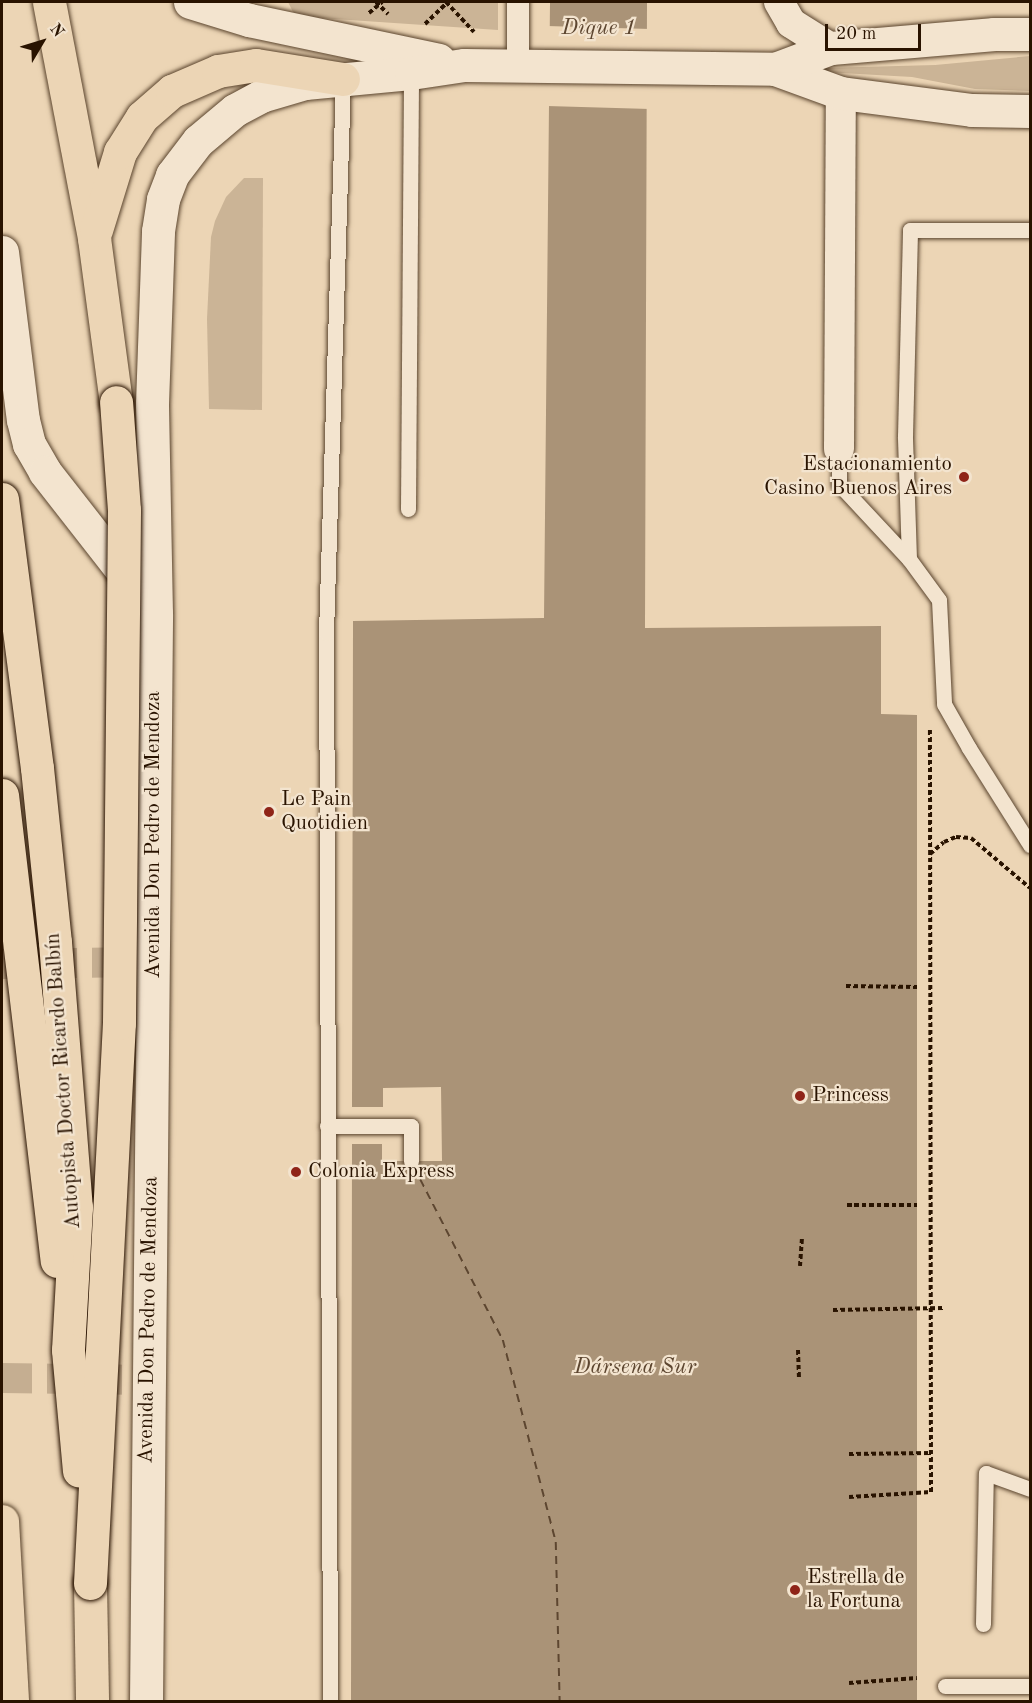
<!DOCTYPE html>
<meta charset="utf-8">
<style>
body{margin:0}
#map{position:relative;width:1032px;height:1703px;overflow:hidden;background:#ecd5b5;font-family:"Old Standard TT",serif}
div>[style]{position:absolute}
.green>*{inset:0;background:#cbb496}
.water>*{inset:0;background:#aa9377}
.pier>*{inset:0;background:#ecd5b5}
.ferry>*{height:1.5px;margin-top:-0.75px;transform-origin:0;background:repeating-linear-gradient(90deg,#5d4630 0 8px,transparent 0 14px)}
.minor-tunnel>*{height:30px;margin-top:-15px;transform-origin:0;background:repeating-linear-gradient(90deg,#c5ae91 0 30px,transparent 0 45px)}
.path>*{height:4px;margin-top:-2px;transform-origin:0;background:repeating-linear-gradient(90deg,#291300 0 4.5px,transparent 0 7.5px)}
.roads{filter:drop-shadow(0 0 2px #5a442d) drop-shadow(0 0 2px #5a442d)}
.service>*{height:15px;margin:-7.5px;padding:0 7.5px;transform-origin:7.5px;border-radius:7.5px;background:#f3e4cf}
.pedestrian>*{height:22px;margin:-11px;padding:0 11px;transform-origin:11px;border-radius:11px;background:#f3e4cf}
.minor>*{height:30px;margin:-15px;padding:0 15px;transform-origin:15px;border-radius:15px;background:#f3e4cf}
.secondary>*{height:33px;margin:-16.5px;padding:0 16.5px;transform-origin:16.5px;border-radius:16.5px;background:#f3e4cf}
.motorway>*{height:33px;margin:-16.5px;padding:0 16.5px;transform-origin:16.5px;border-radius:16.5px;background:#ecd5b5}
.path-bridge>*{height:4px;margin-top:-2px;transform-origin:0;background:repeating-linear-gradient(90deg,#291300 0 4.5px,transparent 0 7.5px)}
.bridges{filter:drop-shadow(0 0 2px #291300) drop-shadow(0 0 2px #291300)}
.motorway-bridge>*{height:33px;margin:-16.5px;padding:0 16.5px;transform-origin:16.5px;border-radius:16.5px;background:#ecd5b5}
.dots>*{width:16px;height:16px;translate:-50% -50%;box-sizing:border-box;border:3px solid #f3e4cf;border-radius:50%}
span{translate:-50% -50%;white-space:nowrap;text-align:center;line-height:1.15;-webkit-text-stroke:4.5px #f3e4cf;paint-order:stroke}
.poi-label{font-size:21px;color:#291300}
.right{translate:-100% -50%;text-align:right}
.left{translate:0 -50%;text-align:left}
.street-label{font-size:21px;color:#291300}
.water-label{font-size:22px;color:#5d4630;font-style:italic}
.frame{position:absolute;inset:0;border:3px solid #291300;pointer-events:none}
.north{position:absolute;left:12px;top:12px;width:60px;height:60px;-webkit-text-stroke:4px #f3e4cf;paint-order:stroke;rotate:52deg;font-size:16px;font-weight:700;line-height:24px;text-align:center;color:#291300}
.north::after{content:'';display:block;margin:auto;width:21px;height:27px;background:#291300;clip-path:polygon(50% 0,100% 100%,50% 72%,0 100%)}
.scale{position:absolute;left:825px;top:24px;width:96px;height:27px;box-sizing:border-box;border:3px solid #291300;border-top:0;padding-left:8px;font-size:18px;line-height:21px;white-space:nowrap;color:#291300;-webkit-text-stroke:4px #f3e4cf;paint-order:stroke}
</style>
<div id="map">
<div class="green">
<div style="clip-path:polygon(288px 2px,498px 2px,498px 30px,305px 17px,293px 12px)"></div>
<div style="clip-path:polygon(1030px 56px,1030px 91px,975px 89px,912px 77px,824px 72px,825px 68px,935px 65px)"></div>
<div style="clip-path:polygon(244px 178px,263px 178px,262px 410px,209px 409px,207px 319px,211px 237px,215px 221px,226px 197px)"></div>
</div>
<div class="water">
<div style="clip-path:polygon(550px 2px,647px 2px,645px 628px,881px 626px,881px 714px,917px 715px,917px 1701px,351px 1702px,352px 1144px,382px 1144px,382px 1161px,442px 1161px,441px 1087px,383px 1088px,383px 1107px,352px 1107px,353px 621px,544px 618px)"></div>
</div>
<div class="pier">
<div style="clip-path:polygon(547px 26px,650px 29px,650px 109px,547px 106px)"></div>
</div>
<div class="ferry">
<div style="left:414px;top:1167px;width:195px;rotate:62.8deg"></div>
<div style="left:503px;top:1340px;width:209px;rotate:75.3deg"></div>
<div style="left:556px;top:1542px;width:160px;rotate:88.6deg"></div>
</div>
<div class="minor-tunnel">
<div style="left:2px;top:964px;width:140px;rotate:-0.8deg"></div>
<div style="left:2px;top:1378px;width:145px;rotate:0.8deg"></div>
</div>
<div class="path">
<div style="left:376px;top:2px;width:17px;rotate:45deg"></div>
<div style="left:446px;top:2px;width:41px;rotate:47deg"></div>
<div style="left:369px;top:13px;width:17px;rotate:-40deg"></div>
<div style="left:425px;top:24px;width:32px;rotate:-44deg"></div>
<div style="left:930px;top:854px;width:18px;rotate:-41deg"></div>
<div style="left:944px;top:842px;width:13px;rotate:-23deg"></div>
<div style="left:956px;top:837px;width:15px;rotate:4deg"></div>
<div style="left:971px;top:838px;width:77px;rotate:40.3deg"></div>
<div style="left:846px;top:986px;width:71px;rotate:0.8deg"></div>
<div style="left:847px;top:1205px;width:70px"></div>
<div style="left:800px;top:1266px;width:29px;rotate:-86deg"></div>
<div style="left:798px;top:1350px;width:29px;rotate:88deg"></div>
<div style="left:849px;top:1454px;width:82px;rotate:-0.7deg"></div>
<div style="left:849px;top:1497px;width:82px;rotate:-3.5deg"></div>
<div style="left:931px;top:1492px;width:763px;rotate:-90.08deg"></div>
<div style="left:849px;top:1683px;width:68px;rotate:-4.2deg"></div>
</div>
<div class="roads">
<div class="service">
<div style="left:839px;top:449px;width:35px;rotate:90deg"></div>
<div style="left:839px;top:484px;width:103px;rotate:47deg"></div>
<div style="left:909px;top:559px;width:51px;rotate:53.8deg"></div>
<div style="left:939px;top:600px;width:104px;rotate:87.2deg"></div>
<div style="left:944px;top:704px;width:51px;rotate:60.4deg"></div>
<div style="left:969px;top:748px;width:115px;rotate:57.8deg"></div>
<div style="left:408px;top:509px;width:436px;rotate:-89.6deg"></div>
<div style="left:909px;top:559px;width:123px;rotate:-91.9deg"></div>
<div style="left:905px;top:436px;width:206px;rotate:-88.6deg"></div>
<div style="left:910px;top:230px;width:120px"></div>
<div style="left:327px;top:1126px;width:84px"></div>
<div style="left:411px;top:1126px;width:35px;rotate:90deg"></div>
<div style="left:983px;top:1624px;width:151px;rotate:-88.9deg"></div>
<div style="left:986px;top:1473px;width:47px;rotate:20deg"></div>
<div style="left:945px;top:1686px;width:85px"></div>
<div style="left:330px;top:1702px;width:1069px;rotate:-90.21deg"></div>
<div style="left:326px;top:633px;width:554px;rotate:-88.24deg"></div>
</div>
<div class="pedestrian">
<div style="left:518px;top:2px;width:64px;rotate:90deg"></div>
</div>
<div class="minor">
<div style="left:779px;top:2px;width:24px;rotate:60deg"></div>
<div style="left:791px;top:23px;width:47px;rotate:32deg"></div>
<div style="left:839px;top:449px;width:356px;rotate:-89.7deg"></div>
</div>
<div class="secondary">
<div style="left:190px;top:2px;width:62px;rotate:17deg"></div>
<div style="left:249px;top:20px;width:194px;rotate:11.9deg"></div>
<div style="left:775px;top:69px;width:70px;rotate:20deg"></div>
<div style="left:841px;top:93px;width:132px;rotate:7.4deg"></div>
<div style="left:972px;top:110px;width:58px;rotate:1deg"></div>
<div style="left:2px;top:252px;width:169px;rotate:82.9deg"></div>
<div style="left:23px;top:420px;width:25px;rotate:76deg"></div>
<div style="left:29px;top:444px;width:32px;rotate:60deg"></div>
<div style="left:45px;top:472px;width:145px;rotate:52deg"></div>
<div style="left:146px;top:1702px;width:1088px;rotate:-89.47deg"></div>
<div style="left:156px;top:614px;width:210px;rotate:-91.1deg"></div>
<div style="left:152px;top:404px;width:173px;rotate:-88deg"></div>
<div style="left:158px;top:231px;width:32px;rotate:-81deg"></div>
<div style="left:163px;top:199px;width:26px;rotate:-69deg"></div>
<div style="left:172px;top:175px;width:43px;rotate:-52.6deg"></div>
<div style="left:198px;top:141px;width:48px;rotate:-40deg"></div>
<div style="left:235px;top:110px;width:30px;rotate:-28deg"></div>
<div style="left:261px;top:96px;width:46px;rotate:-16.5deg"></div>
<div style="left:305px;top:83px;width:106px;rotate:-5.4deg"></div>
<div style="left:411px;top:73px;width:54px;rotate:-8.6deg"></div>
<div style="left:464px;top:65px;width:311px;rotate:0.7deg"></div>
<div style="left:775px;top:69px;width:60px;rotate:-20.6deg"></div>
<div style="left:831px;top:48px;width:164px;rotate:-4.9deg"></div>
<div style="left:994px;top:34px;width:36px"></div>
</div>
<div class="motorway">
<div style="left:49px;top:2px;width:240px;rotate:79.2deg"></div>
<div style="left:94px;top:238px;width:165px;rotate:82.4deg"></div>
<div style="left:96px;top:230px;width:82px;rotate:-72.9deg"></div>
<div style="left:120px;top:152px;width:41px;rotate:-57.8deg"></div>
<div style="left:142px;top:117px;width:40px;rotate:-41deg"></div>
<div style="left:172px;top:91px;width:50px;rotate:-23.5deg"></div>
<div style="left:218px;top:71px;width:38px;rotate:-9deg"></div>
<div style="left:256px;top:65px;width:88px;rotate:9.1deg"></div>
<div style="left:2px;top:1521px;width:181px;rotate:86.8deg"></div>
<div style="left:90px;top:1583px;width:119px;rotate:89deg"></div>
</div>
</div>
<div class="path-bridge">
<div style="left:833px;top:1310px;width:110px;rotate:-1deg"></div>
</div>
<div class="bridges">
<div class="motorway-bridge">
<div style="left:2px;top:499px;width:271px;rotate:82.6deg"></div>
<div style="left:37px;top:768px;width:175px;rotate:84.1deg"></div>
<div style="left:55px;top:942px;width:266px;rotate:85.5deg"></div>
<div style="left:76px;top:1207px;width:143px;rotate:93.2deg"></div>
<div style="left:68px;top:1350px;width:121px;rotate:84.8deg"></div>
<div style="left:2px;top:795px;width:469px;rotate:83.3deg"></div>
<div style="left:90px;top:1583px;width:561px;rotate:-87.04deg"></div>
<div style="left:119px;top:1023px;width:513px;rotate:-89.44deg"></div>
<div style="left:124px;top:510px;width:108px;rotate:-94.2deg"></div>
</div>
</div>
<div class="dots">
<div style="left:964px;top:477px;background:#8f2418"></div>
<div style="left:269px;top:812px;background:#8f2418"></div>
<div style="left:800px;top:1096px;background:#8f2418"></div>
<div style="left:296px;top:1172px;background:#8f2418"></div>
<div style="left:795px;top:1590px;background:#8f2418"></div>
</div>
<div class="poi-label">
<span class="right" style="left:952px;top:477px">Estacionamiento<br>Casino Buenos Aires</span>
<span class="left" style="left:281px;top:812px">Le Pain<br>Quotidien</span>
<span class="left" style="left:812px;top:1096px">Princess</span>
<span class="left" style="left:308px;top:1172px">Colonia Express</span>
<span class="left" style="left:807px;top:1590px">Estrella de<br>la Fortuna</span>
</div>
<div class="street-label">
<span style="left:154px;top:835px;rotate:-90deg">Avenida Don Pedro de Mendoza</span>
<span style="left:64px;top:1081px;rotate:-94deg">Autopista Doctor Ricardo Balbín</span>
<span style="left:149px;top:1320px;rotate:-89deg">Avenida Don Pedro de Mendoza</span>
</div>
<div class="water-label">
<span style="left:599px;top:29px">Dique 1</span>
<span style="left:635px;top:1368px">Dársena Sur</span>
</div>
<div class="frame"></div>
<div class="north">N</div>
<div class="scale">20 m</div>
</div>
